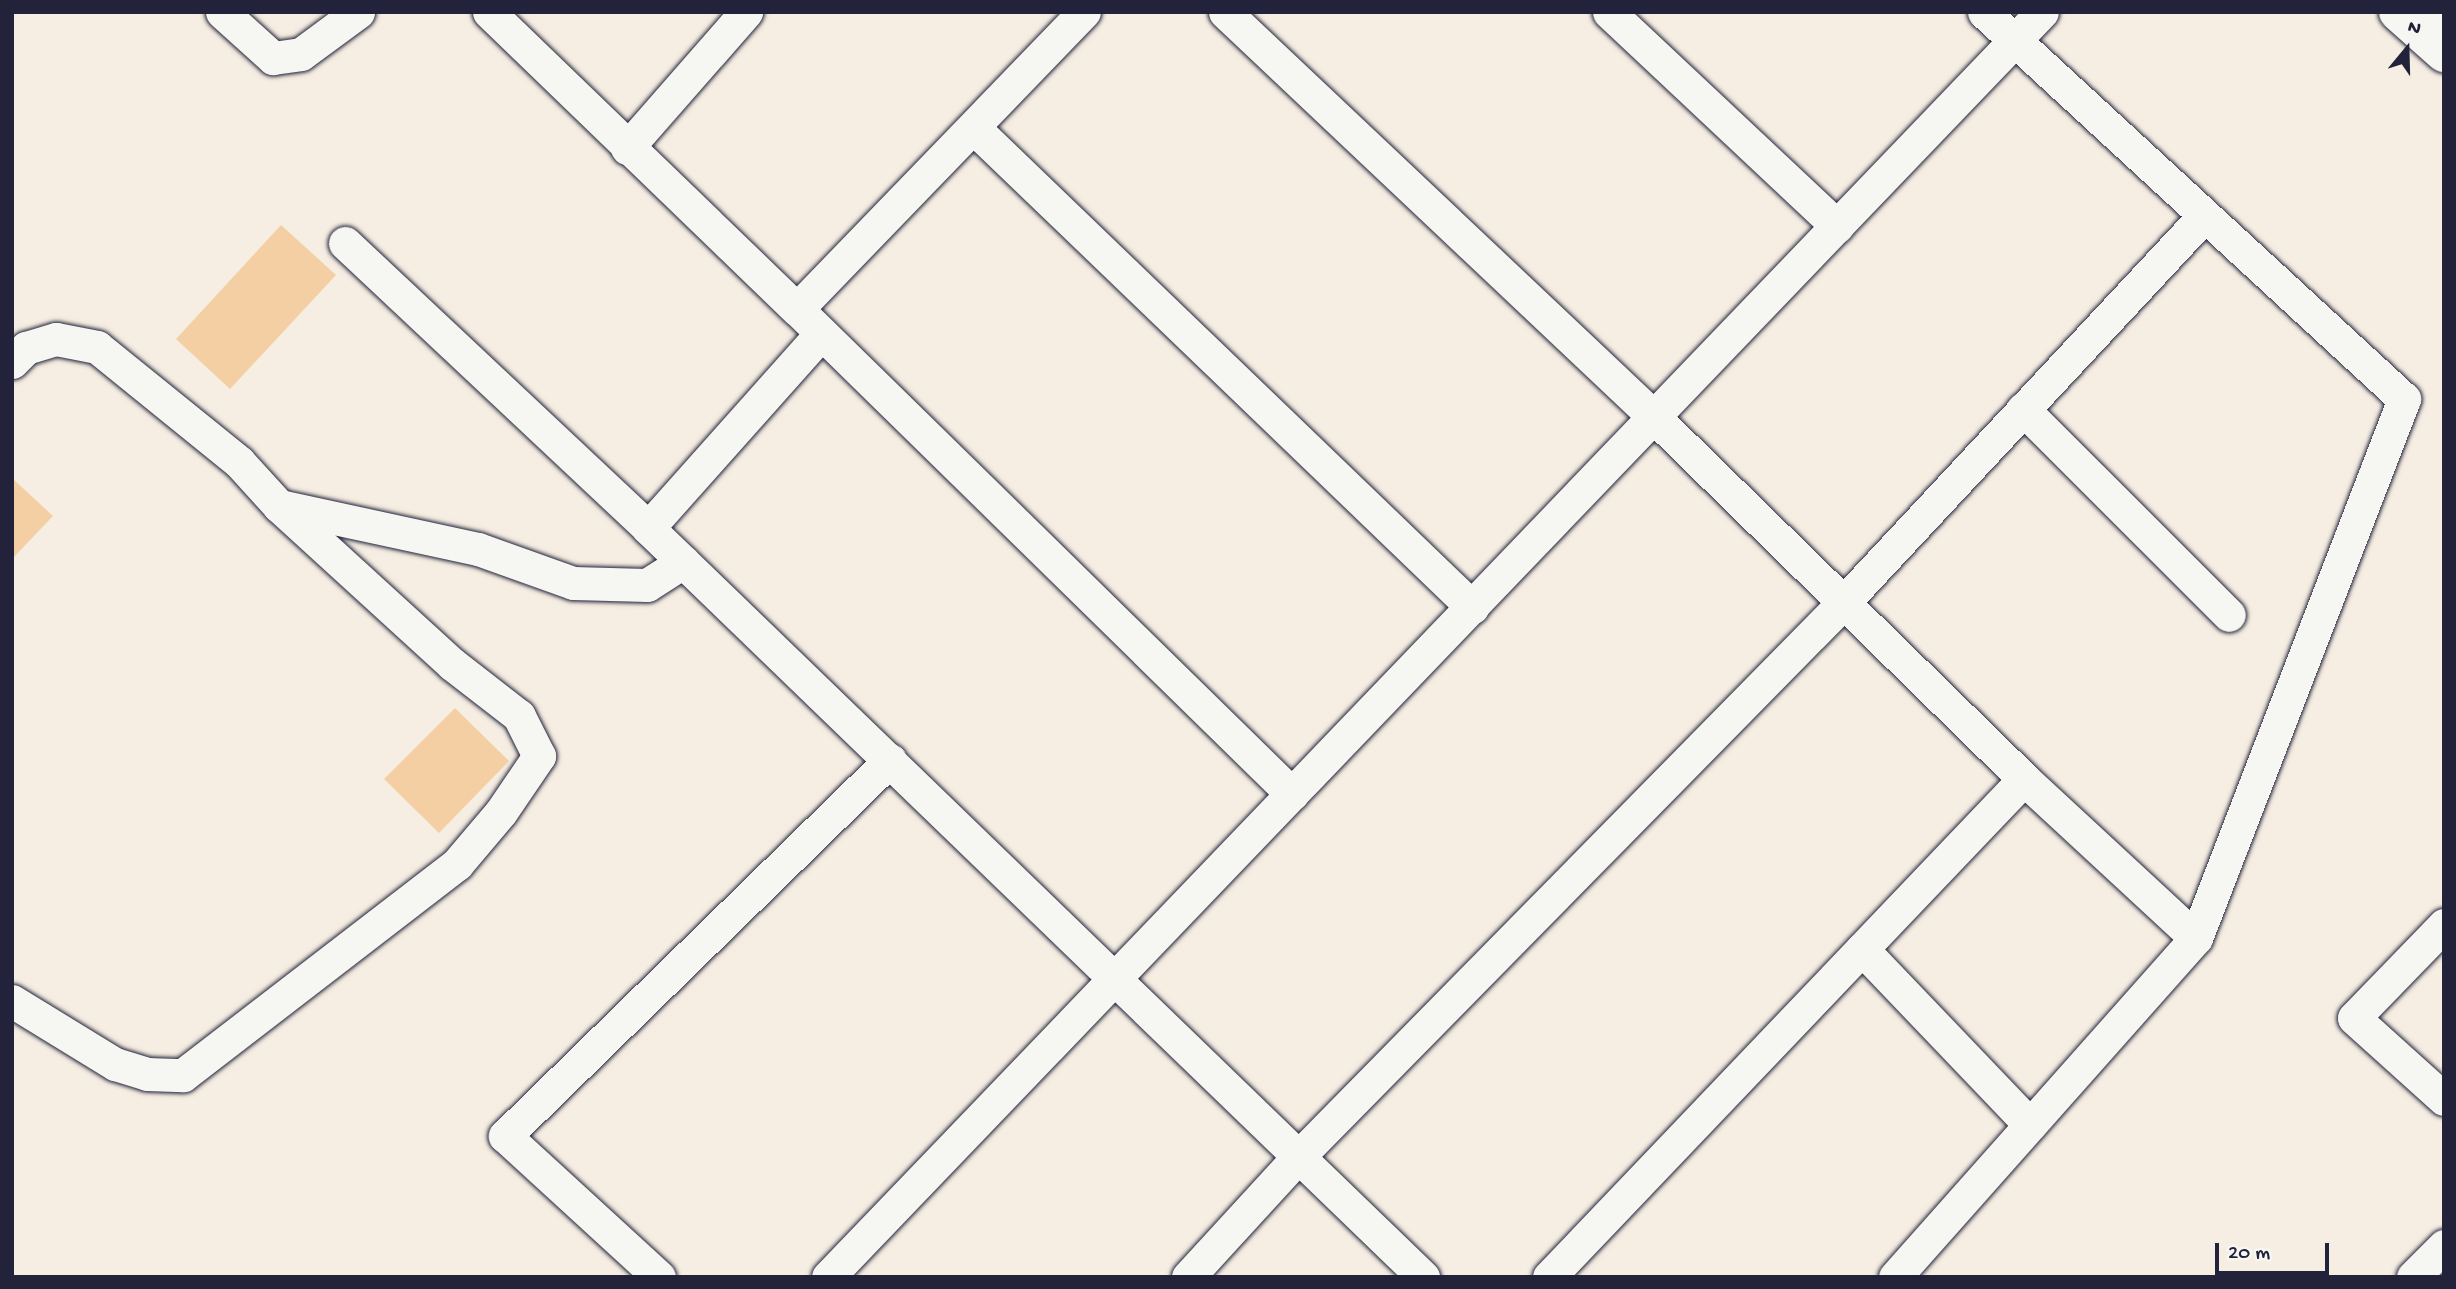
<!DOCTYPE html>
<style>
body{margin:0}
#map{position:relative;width:2456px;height:1289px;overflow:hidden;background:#f6eee2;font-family:"Gochi Hand",sans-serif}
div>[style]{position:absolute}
.building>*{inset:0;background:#f4cfa4}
.roads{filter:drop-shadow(0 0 2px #22223b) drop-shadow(0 0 2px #22223b)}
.minor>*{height:33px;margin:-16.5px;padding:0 16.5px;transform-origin:16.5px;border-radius:16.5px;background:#f6f6f2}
.tertiary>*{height:38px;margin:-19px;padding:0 19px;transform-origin:19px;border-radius:19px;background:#f6f6f2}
span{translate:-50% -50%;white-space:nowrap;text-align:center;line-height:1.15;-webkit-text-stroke:5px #f6f6f2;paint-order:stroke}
.frame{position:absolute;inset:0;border:14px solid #22223b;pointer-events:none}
.north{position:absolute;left:2372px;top:14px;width:70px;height:70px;-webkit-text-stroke:5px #f6f6f2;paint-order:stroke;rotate:19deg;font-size:19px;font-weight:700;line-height:28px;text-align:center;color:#22223b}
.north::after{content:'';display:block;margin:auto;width:24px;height:32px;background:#22223b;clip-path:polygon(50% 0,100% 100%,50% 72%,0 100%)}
.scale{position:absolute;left:2215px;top:1243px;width:114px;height:32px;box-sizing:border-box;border:4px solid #22223b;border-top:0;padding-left:9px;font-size:21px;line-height:24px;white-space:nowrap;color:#22223b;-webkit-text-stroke:5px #f6f6f2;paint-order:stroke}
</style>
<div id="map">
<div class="building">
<div style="clip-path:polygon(281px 225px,336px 275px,230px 389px,176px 339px)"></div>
<div style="clip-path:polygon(12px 478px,53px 516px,12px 559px)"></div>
<div style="clip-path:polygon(455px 708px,509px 761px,439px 833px,384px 779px)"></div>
</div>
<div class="roads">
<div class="minor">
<div style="left:222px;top:12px;width:69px;rotate:42deg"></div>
<div style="left:273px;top:58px;width:28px;rotate:-8deg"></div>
<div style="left:301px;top:54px;width:71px;rotate:-36.4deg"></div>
<div style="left:489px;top:12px;width:428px;rotate:44deg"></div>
<div style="left:797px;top:309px;width:413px;rotate:-46deg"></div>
<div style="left:1225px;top:12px;width:590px;rotate:43.35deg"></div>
<div style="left:1654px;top:417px;width:518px;rotate:44.37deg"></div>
<div style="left:2024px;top:779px;width:234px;rotate:42.8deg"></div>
<div style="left:1609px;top:12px;width:313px;rotate:43.2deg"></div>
<div style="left:2420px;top:32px;width:30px;rotate:-42deg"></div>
<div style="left:975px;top:129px;width:690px;rotate:43.88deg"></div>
<div style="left:627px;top:148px;width:181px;rotate:-48.8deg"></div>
<div style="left:345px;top:243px;width:416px;rotate:43.2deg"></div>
<div style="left:648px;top:528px;width:1078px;rotate:44.02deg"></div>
<div style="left:797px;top:309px;width:693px;rotate:44.42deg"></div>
<div style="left:12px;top:362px;width:20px;rotate:-45deg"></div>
<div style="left:26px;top:348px;width:31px;rotate:-17deg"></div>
<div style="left:56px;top:339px;width:42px;rotate:11deg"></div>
<div style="left:97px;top:347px;width:183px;rotate:39deg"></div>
<div style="left:239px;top:462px;width:59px;rotate:47.7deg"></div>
<div style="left:279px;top:506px;width:204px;rotate:12.2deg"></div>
<div style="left:478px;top:549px;width:101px;rotate:19.7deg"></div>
<div style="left:573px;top:583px;width:74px;rotate:1.5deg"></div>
<div style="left:647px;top:585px;width:43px;rotate:-32.6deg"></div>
<div style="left:2023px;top:409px;width:291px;rotate:45deg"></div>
<div style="left:648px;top:528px;width:259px;rotate:-48.3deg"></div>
<div style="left:2444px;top:925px;width:129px;rotate:134.1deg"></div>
<div style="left:2354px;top:1018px;width:121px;rotate:42deg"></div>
<div style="left:1862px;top:949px;width:243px;rotate:46.3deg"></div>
<div style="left:12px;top:1001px;width:121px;rotate:31.5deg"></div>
<div style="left:115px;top:1064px;width:34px;rotate:17deg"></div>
<div style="left:147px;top:1074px;width:36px;rotate:2deg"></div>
<div style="left:183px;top:1075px;width:346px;rotate:-37.6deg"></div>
<div style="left:457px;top:864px;width:68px;rotate:-49.8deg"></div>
<div style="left:501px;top:812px;width:68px;rotate:-55.8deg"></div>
<div style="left:539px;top:756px;width:45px;rotate:-116.6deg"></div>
<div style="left:519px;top:716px;width:85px;rotate:-142.2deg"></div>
<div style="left:452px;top:664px;width:234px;rotate:-137.6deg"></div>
<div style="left:659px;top:1277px;width:209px;rotate:-137.5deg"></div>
<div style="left:505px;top:1136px;width:538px;rotate:-44.32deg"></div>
<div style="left:828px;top:1277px;width:1753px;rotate:-46.18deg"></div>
<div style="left:1188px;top:1277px;width:163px;rotate:-47.5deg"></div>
<div style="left:1298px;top:1157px;width:777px;rotate:-45.47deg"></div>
<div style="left:1843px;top:603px;width:529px;rotate:-46.99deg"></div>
<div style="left:1549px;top:1277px;width:688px;rotate:-46.35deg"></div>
<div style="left:1895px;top:1277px;width:453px;rotate:-48.4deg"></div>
<div style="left:2196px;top:938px;width:578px;rotate:-68.9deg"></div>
<div style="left:2404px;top:399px;width:571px;rotate:-137.34deg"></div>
<div style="left:2413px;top:1277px;width:44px;rotate:-45deg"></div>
</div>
<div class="tertiary">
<div style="left:2398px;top:12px;width:62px;rotate:41.7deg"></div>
</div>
</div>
<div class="frame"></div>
<div class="north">N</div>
<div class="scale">20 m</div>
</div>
